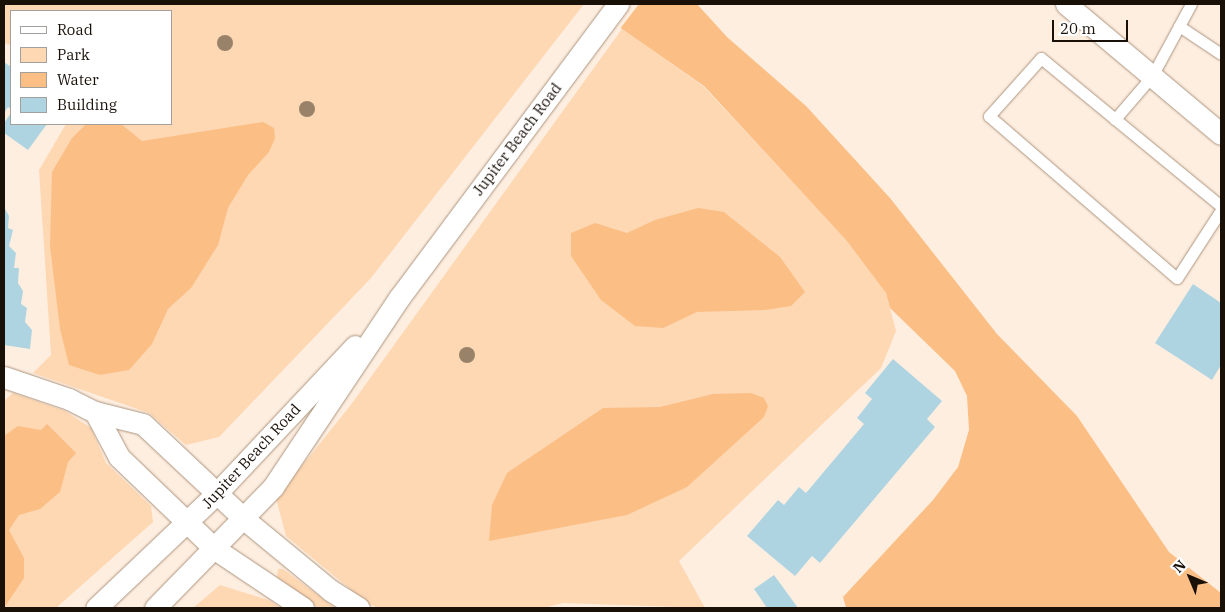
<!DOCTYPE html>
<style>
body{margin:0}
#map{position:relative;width:1225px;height:612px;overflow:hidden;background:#feeee0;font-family:"IBM Plex Serif",serif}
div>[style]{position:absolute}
.green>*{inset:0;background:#fed7b3}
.water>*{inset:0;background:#fbbf86}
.pier>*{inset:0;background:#feeee0}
.building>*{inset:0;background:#afd4e1}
.roads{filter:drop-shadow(0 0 1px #ac947e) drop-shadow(0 0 1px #ac947e)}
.lane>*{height:11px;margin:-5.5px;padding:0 5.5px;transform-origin:5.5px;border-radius:5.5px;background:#fff}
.street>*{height:21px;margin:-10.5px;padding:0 10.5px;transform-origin:10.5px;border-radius:10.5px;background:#fff}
.trees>*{width:16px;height:16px;margin:-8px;border-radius:50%;background:#99826a}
span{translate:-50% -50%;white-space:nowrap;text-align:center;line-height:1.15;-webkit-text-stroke:4px #fff;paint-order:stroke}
.street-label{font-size:15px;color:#191008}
.frame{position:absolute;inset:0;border:5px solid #191008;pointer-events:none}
.legend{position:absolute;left:10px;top:10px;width:162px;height:115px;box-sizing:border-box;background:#fff;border:1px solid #a39f9c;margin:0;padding:6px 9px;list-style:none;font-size:15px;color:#191008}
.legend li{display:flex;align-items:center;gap:10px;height:25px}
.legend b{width:25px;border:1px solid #a39f9c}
.north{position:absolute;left:1165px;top:552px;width:50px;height:50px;-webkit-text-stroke:4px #fff;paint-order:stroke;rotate:315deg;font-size:14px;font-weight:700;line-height:20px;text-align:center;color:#191008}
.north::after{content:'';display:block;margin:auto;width:18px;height:22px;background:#191008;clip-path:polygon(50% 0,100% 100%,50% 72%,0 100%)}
.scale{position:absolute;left:1052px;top:20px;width:76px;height:22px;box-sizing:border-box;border:2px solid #191008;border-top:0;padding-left:6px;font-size:15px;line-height:18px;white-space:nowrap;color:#191008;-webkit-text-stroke:4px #fff;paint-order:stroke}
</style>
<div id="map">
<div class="green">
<div style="clip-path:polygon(4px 4px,584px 4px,371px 278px,219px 437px,186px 445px,149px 413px,33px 373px,51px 355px,39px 170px,66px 124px,171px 124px,171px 11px,11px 11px,11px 45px,4px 43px)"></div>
<div style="clip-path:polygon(622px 29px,703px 86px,858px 252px,886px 293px,896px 331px,881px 368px,679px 561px,705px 608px,563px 603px,544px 608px,378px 608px,367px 603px,286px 536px,276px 498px,350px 406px)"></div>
<div style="clip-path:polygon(13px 393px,65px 411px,91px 428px,106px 463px,151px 506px,153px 522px,56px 608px,4px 608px,4px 401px)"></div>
<div style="clip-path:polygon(278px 569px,283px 569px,335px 608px,318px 608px,277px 577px)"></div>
<div style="clip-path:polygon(220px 585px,268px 600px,281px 608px,193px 608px)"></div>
</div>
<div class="water">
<div style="clip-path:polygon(586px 4px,697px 4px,727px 37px,806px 106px,890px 198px,997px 334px,1077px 416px,1169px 552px,1221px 593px,1221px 608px,846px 608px,843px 597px,933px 500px,958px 467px,969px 430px,967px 396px,955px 371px,890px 308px,886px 293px,847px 241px,704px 86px)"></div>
<div style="clip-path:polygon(263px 122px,274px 128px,275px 138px,269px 152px,248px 175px,228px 208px,218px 245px,191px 288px,168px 309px,152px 344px,129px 370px,100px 375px,69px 365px,60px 329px,50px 246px,52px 172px,72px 138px,86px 124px,121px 124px,142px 141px)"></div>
<div style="clip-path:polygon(698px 208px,724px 212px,780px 257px,805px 292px,791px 306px,765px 310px,697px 312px,663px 328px,635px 326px,601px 300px,571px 256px,571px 233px,595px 223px,627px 233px,655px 220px)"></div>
<div style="clip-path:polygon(751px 393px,764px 398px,768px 406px,764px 417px,687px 487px,627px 515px,489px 541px,492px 505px,507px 473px,603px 408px,660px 407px,713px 394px)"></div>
<div style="clip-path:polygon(47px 424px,76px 453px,68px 462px,60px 492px,40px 509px,19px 515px,9px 530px,24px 558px,24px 578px,4px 608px,4px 436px,18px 426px,41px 430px)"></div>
</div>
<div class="pier">
<div style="clip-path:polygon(586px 4px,639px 4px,619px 30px,584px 6px)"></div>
</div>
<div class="building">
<div style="clip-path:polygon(4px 62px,11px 67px,11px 109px,8px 107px,4px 113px)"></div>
<div style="clip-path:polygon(11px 113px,11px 124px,47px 124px,28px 150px,4px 133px,4px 123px)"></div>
<div style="clip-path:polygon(4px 207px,9px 216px,8px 228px,13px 230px,9px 246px,16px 253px,14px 268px,19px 268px,18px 283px,23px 291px,21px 304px,27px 308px,25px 322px,32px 330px,30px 349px,4px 345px)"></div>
<div style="clip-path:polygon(1193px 284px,1221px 303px,1221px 365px,1212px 380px,1155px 343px)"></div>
<div style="clip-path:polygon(893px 359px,942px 401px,927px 419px,935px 427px,820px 563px,812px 556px,795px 576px,747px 536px,778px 500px,784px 505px,799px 487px,806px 493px,864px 424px,857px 418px,872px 399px,865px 393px)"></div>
<div style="clip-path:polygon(774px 575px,798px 608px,767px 608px,754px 589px)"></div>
</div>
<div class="roads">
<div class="lane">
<div style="left:1191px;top:4px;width:82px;rotate:118.4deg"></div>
<div style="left:1152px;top:76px;width:57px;rotate:130.7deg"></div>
<div style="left:1115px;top:119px;width:96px;rotate:-140.5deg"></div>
<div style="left:1041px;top:58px;width:78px;rotate:131.9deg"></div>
<div style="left:989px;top:116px;width:248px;rotate:40.8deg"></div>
<div style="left:1177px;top:278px;width:81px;rotate:-57.1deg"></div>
<div style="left:1179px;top:26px;width:50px;rotate:33.7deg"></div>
<div style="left:1115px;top:119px;width:137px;rotate:39.4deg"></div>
</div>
<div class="street">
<div style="left:1066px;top:4px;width:202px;rotate:40deg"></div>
<div style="left:4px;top:377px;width:69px;rotate:18.7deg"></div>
<div style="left:69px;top:399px;width:29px;rotate:27deg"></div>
<div style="left:95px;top:412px;width:49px;rotate:14deg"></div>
<div style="left:143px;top:424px;width:139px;rotate:43.2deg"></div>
<div style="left:244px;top:519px;width:112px;rotate:39.5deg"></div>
<div style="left:330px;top:590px;width:34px;rotate:32deg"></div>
<div style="left:95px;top:412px;width:51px;rotate:61.9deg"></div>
<div style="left:119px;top:457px;width:133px;rotate:43.8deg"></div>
<div style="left:215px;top:549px;width:106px;rotate:33.8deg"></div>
<div style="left:96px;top:608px;width:166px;rotate:-43.5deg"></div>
<div style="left:216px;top:494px;width:203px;rotate:-46.8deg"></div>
<div style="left:155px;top:608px;width:169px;rotate:-45.7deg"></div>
<div style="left:273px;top:487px;width:227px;rotate:-56.3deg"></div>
<div style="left:399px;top:298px;width:367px;rotate:-53.3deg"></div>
</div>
</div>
<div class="trees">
<div style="left:225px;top:43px"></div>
<div style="left:307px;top:109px"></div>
<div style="left:467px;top:355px"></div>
</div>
<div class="street-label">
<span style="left:517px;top:139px;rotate:-53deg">Jupiter Beach Road</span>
<span style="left:251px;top:456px;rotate:-47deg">Jupiter Beach Road</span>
</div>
<div class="frame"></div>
<ul class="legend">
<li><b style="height:6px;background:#fff"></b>Road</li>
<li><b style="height:14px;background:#fed7b3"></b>Park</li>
<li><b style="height:14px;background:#fbbf86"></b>Water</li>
<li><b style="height:14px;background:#afd4e1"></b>Building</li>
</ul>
<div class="north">N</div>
<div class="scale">20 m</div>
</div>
